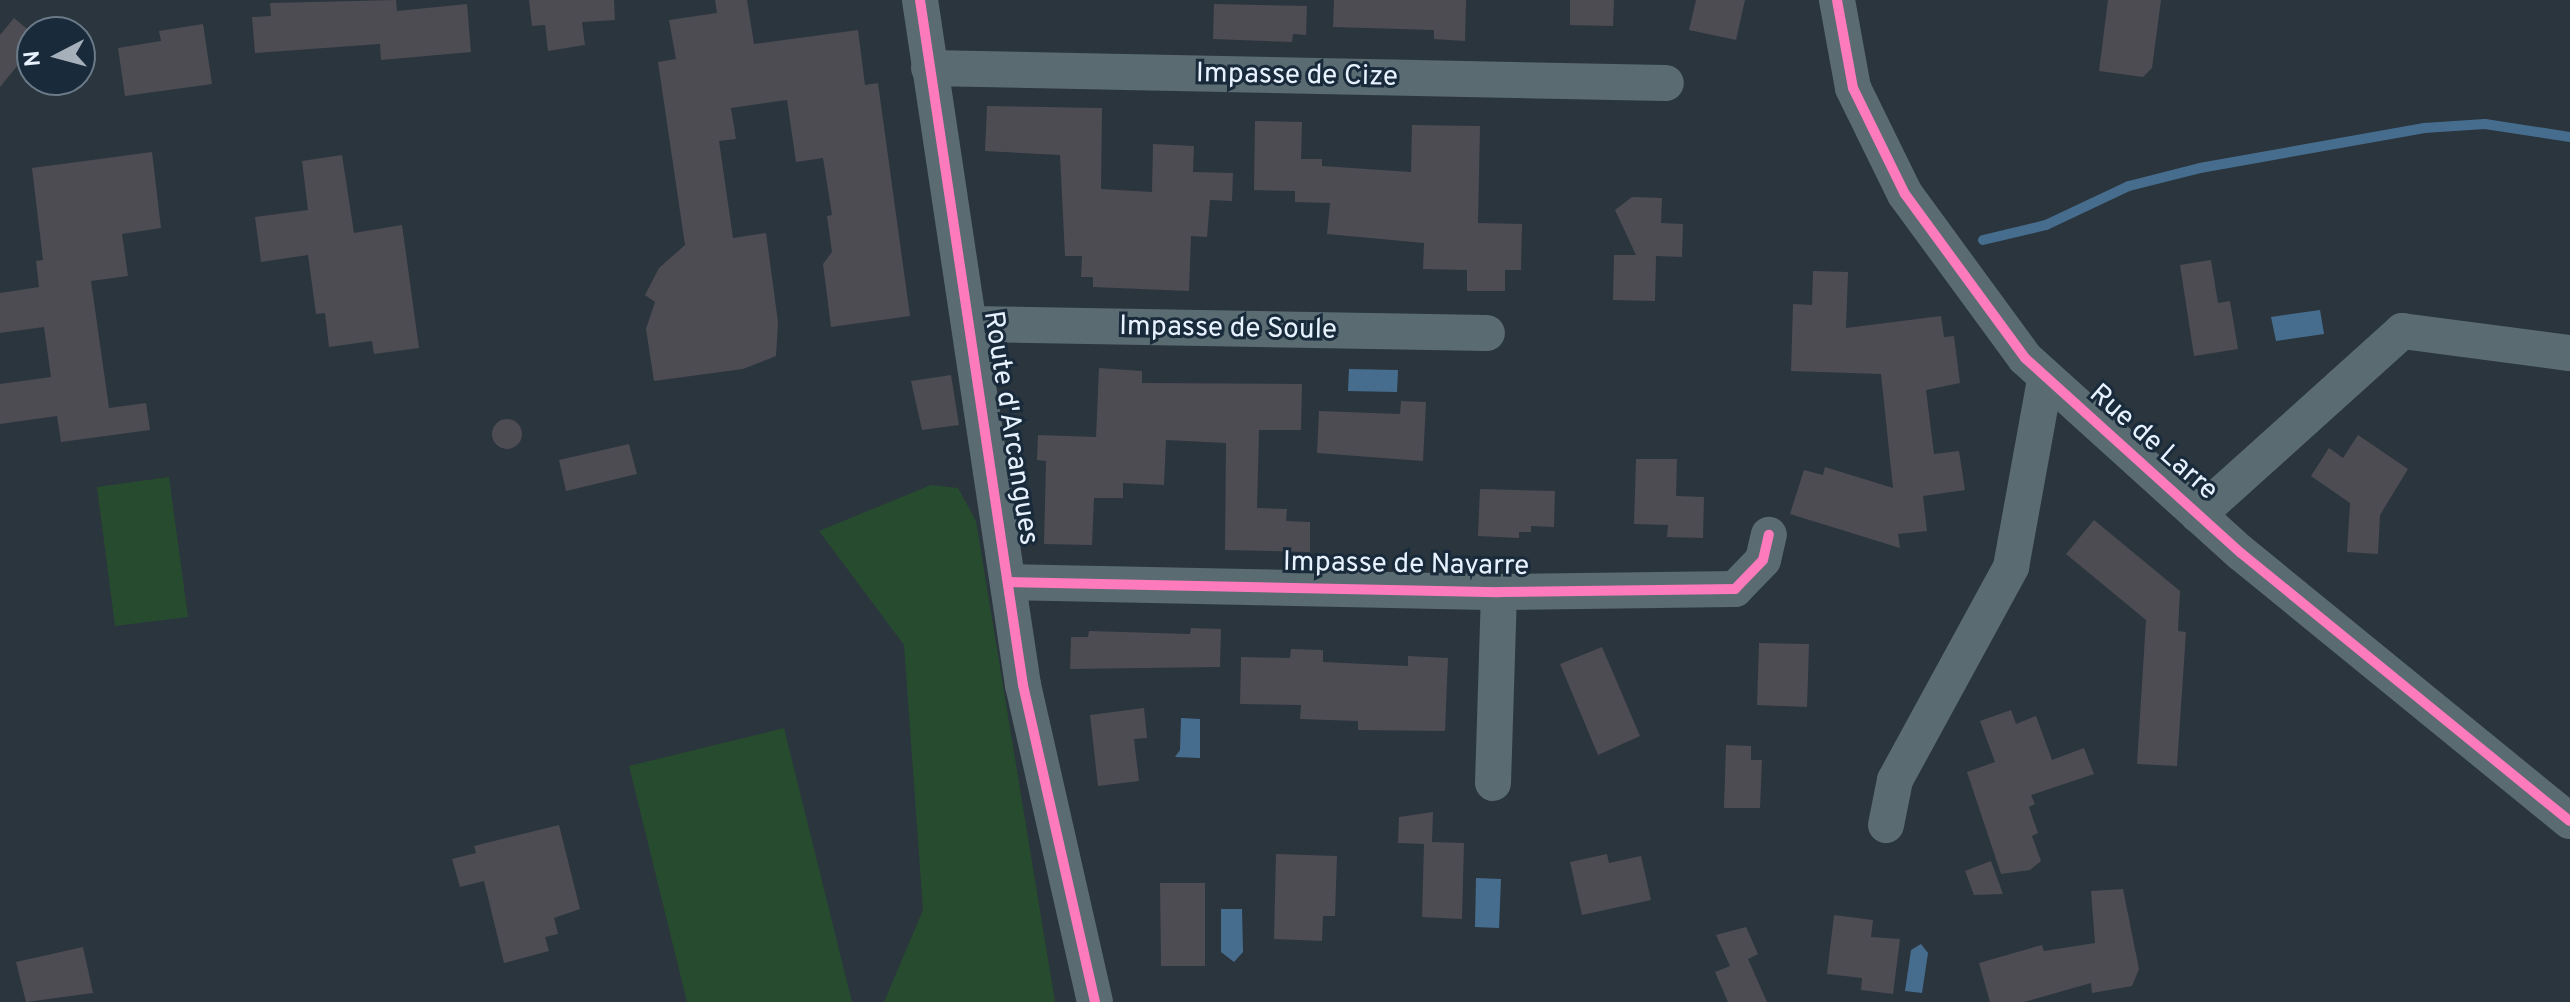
<!DOCTYPE html>
<style>
body{margin:0}
#map{position:relative;width:2570px;height:1002px;overflow:hidden;background:#2b353e;font-family:Overpass,sans-serif}
div>[style]{position:absolute}
.green>*{inset:0;background:#274b2f}
.water>*{inset:0;background:#476d8e}
.stream>*{height:10px;margin:-5px;padding:0 5px;transform-origin:5px;border-radius:5px;background:#476d8e}
.building>*{inset:0;background:#4d4c53}
.round{border-radius:50%}
.minor>*{height:36px;margin:-18px;padding:0 18px;transform-origin:18px;border-radius:18px;background:#5a6b71}
.cycleway>*{height:10px;margin:-5px;padding:0 5px;transform-origin:5px;border-radius:5px;background:#fd7abc}
span{translate:-50% -50%;white-space:nowrap;text-align:center;line-height:1.15;-webkit-text-stroke:6px #192a3b;paint-order:stroke}
.street-label{font-size:28px;color:#e7f2fe}
.north{position:absolute;left:16px;top:16px;width:80px;height:80px;box-sizing:border-box;background:#192a3b;border:2px solid #6b7a89;border-radius:50%;rotate:264deg;font-size:22px;font-weight:700;line-height:32px;text-align:center;color:#e7f2fe}
.north::after{content:'';display:block;margin:auto;width:28px;height:36px;background:#a5b0bb;clip-path:polygon(50% 0,100% 100%,50% 72%,0 100%)}
</style>
<div id="map">
<div class="green">
<div style="clip-path:polygon(169px 477px,188px 617px,115px 626px,97px 487px)"></div>
<div style="clip-path:polygon(931px 485px,958px 488px,976px 521px,1055px 1002px,884px 1002px,923px 910px,904px 645px,819px 531px)"></div>
<div style="clip-path:polygon(784px 728px,852px 1002px,687px 1002px,629px 766px)"></div>
</div>
<div class="water">
<div style="clip-path:polygon(2320px 310px,2324px 334px,2276px 341px,2271px 317px)"></div>
<div style="clip-path:polygon(1349px 369px,1398px 370px,1397px 392px,1348px 391px)"></div>
<div style="clip-path:polygon(1181px 718px,1200px 719px,1200px 758px,1175px 757px,1180px 750px)"></div>
<div style="clip-path:polygon(1476px 878px,1501px 879px,1499px 928px,1475px 927px)"></div>
<div style="clip-path:polygon(1221px 909px,1242px 909px,1243px 952px,1234px 962px,1221px 952px)"></div>
<div style="clip-path:polygon(1921px 944px,1928px 953px,1922px 993px,1905px 991px,1911px 950px)"></div>
</div>
<div class="stream">
<div style="left:1983px;top:240px;width:65px;rotate:-13.4deg"></div>
<div style="left:2046px;top:225px;width:92px;rotate:-25.2deg"></div>
<div style="left:2129px;top:186px;width:73px;rotate:-14.2deg"></div>
<div style="left:2200px;top:168px;width:228px;rotate:-10.1deg"></div>
<div style="left:2424px;top:128px;width:61px;rotate:-3.8deg"></div>
<div style="left:2485px;top:124px;width:86px;rotate:8.7deg"></div>
</div>
<div class="building">
<div style="clip-path:polygon(396px 0,397px 11px,467px 4px,471px 52px,381px 60px,380px 44px,255px 53px,252px 17px,271px 16px,270px 3px)"></div>
<div style="clip-path:polygon(529px 0,614px 0,615px 20px,582px 22px,585px 45px,548px 51px,545px 25px,532px 26px)"></div>
<div style="clip-path:polygon(715px 0,747px 0,754px 44px,858px 30px,865px 85px,878px 83px,910px 316px,831px 327px,823px 264px,832px 252px,827px 216px,832px 215px,823px 158px,796px 162px,787px 100px,731px 108px,736px 139px,719px 141px,733px 238px,766px 233px,778px 322px,776px 356px,743px 369px,654px 381px,646px 329px,655px 302px,645px 295px,659px 268px,685px 245px,658px 62px,676px 59px,669px 20px,717px 13px)"></div>
<div style="clip-path:polygon(1334px 0,1466px 0,1465px 41px,1434px 39px,1434px 30px,1333px 27px)"></div>
<div style="clip-path:polygon(1570px 0,1614px 0,1613px 26px,1570px 25px)"></div>
<div style="clip-path:polygon(1696px 0,1745px 0,1736px 40px,1689px 30px)"></div>
<div style="clip-path:polygon(2108px 0,2161px 0,2152px 68px,2143px 77px,2099px 71px)"></div>
<div style="clip-path:polygon(1214px 4px,1307px 6px,1306px 35px,1293px 34px,1292px 42px,1213px 39px)"></div>
<div style="clip-path:polygon(14px 18px,32px 33px,32px 48px,0 87px,0 35px)"></div>
<div style="clip-path:polygon(203px 24px,212px 84px,125px 96px,118px 48px,161px 41px,159px 31px)"></div>
<div style="clip-path:polygon(987px 106px,1102px 108px,1101px 189px,1152px 192px,1153px 144px,1194px 146px,1193px 172px,1233px 173px,1232px 201px,1210px 200px,1207px 237px,1191px 236px,1189px 291px,1093px 287px,1093px 277px,1081px 277px,1082px 256px,1065px 256px,1060px 155px,985px 151px)"></div>
<div style="clip-path:polygon(1255px 121px,1302px 122px,1301px 159px,1322px 159px,1322px 166px,1411px 172px,1412px 125px,1480px 126px,1478px 223px,1522px 224px,1521px 270px,1505px 270px,1505px 291px,1467px 291px,1467px 270px,1423px 269px,1424px 243px,1327px 234px,1330px 203px,1295px 202px,1295px 191px,1254px 190px)"></div>
<div style="clip-path:polygon(152px 152px,161px 228px,122px 234px,128px 276px,91px 281px,109px 408px,146px 403px,150px 430px,61px 442px,57px 416px,0 424px,0 384px,51px 377px,44px 327px,0 333px,0 293px,39px 287px,36px 261px,43px 260px,32px 168px)"></div>
<div style="clip-path:polygon(342px 155px,354px 233px,402px 225px,419px 348px,374px 354px,372px 341px,329px 347px,325px 313px,316px 314px,308px 255px,261px 262px,255px 217px,308px 210px,302px 161px)"></div>
<div style="clip-path:polygon(1632px 197px,1662px 198px,1661px 223px,1683px 224px,1682px 257px,1656px 256px,1655px 301px,1613px 300px,1614px 255px,1636px 255px,1615px 210px)"></div>
<div style="clip-path:polygon(2211px 260px,2218px 303px,2230px 301px,2238px 349px,2194px 356px,2180px 265px)"></div>
<div style="clip-path:polygon(1813px 271px,1848px 272px,1846px 328px,1941px 316px,1944px 337px,1954px 336px,1960px 383px,1926px 390px,1934px 454px,1959px 451px,1965px 490px,1923px 496px,1927px 531px,1898px 534px,1900px 548px,1790px 514px,1804px 470px,1823px 475px,1825px 467px,1893px 488px,1881px 374px,1791px 371px,1793px 304px,1812px 305px)"></div>
<div style="clip-path:polygon(1099px 368px,1142px 371px,1142px 383px,1302px 384px,1301px 430px,1259px 430px,1257px 508px,1287px 509px,1286px 521px,1310px 522px,1310px 552px,1225px 550px,1226px 443px,1166px 440px,1164px 485px,1123px 483px,1123px 498px,1094px 498px,1092px 545px,1044px 544px,1046px 461px,1037px 460px,1038px 435px,1096px 437px)"></div>
<div style="clip-path:polygon(951px 375px,959px 425px,922px 430px,911px 381px)"></div>
<div style="clip-path:polygon(1401px 401px,1426px 402px,1423px 461px,1317px 453px,1319px 411px,1400px 414px)"></div>
<div class="round" style="left:492px;top:419px;width:30px;height:30px"></div>
<div style="clip-path:polygon(2358px 435px,2408px 469px,2380px 515px,2378px 554px,2347px 552px,2350px 503px,2311px 476px,2329px 448px,2343px 458px)"></div>
<div style="clip-path:polygon(629px 444px,637px 474px,566px 491px,559px 460px)"></div>
<div style="clip-path:polygon(1636px 459px,1677px 459px,1676px 496px,1704px 497px,1703px 538px,1667px 537px,1668px 525px,1634px 524px)"></div>
<div style="clip-path:polygon(1480px 489px,1555px 491px,1554px 527px,1531px 526px,1531px 532px,1519px 532px,1519px 538px,1478px 536px)"></div>
<div style="clip-path:polygon(2094px 520px,2180px 591px,2178px 631px,2186px 632px,2177px 766px,2137px 764px,2146px 620px,2066px 554px)"></div>
<div style="clip-path:polygon(1191px 628px,1221px 629px,1220px 667px,1070px 669px,1071px 637px,1088px 637px,1089px 631px,1190px 634px)"></div>
<div style="clip-path:polygon(1759px 643px,1809px 644px,1807px 707px,1757px 705px)"></div>
<div style="clip-path:polygon(1602px 647px,1640px 736px,1598px 755px,1560px 664px)"></div>
<div style="clip-path:polygon(1291px 649px,1323px 650px,1323px 662px,1408px 666px,1408px 656px,1448px 658px,1445px 731px,1358px 730px,1358px 721px,1300px 719px,1301px 705px,1240px 704px,1241px 657px,1290px 658px)"></div>
<div style="clip-path:polygon(1144px 708px,1147px 738px,1134px 739px,1139px 781px,1098px 786px,1090px 715px)"></div>
<div style="clip-path:polygon(2011px 710px,2016px 724px,2036px 716px,2052px 760px,2084px 748px,2094px 774px,2031px 795px,2035px 804px,2029px 807px,2038px 833px,2032px 836px,2041px 861px,2030px 870px,2001px 874px,1967px 772px,1995px 762px,1980px 721px)"></div>
<div style="clip-path:polygon(1726px 745px,1751px 746px,1751px 760px,1762px 760px,1760px 808px,1724px 808px)"></div>
<div style="clip-path:polygon(1433px 812px,1432px 842px,1464px 843px,1462px 919px,1422px 917px,1424px 844px,1398px 843px,1399px 817px)"></div>
<div style="clip-path:polygon(559px 825px,580px 909px,554px 918px,558px 934px,545px 937px,549px 951px,504px 963px,484px 881px,460px 887px,452px 859px,476px 853px,474px 846px)"></div>
<div style="clip-path:polygon(1276px 854px,1337px 856px,1335px 916px,1323px 916px,1322px 941px,1274px 939px)"></div>
<div style="clip-path:polygon(1607px 854px,1609px 863px,1641px 856px,1651px 900px,1582px 915px,1570px 862px)"></div>
<div style="clip-path:polygon(1991px 861px,2003px 894px,1974px 895px,1965px 871px)"></div>
<div style="clip-path:polygon(1160px 883px,1205px 883px,1205px 966px,1161px 966px)"></div>
<div style="clip-path:polygon(2123px 889px,2139px 969px,2132px 986px,2092px 993px,2091px 983px,2024px 1002px,1990px 1002px,1979px 963px,2042px 945px,2044px 951px,2095px 943px,2091px 891px)"></div>
<div style="clip-path:polygon(1834px 915px,1873px 920px,1871px 937px,1900px 939px,1893px 994px,1861px 990px,1862px 978px,1827px 974px)"></div>
<div style="clip-path:polygon(1746px 927px,1758px 954px,1748px 959px,1767px 1002px,1728px 1002px,1715px 972px,1730px 966px,1716px 935px)"></div>
<div style="clip-path:polygon(83px 947px,93px 993px,26px 1002px,16px 962px)"></div>
</div>
<div class="minor">
<div style="left:920px;top:0;width:693px;rotate:81.45deg"></div>
<div style="left:1023px;top:685px;width:325px;rotate:77.2deg"></div>
<div style="left:1837px;top:0;width:89px;rotate:79.7deg"></div>
<div style="left:1853px;top:88px;width:118px;rotate:63.9deg"></div>
<div style="left:1905px;top:194px;width:203px;rotate:53.8deg"></div>
<div style="left:2025px;top:358px;width:291px;rotate:42.1deg"></div>
<div style="left:2241px;top:553px;width:424px;rotate:39.2deg"></div>
<div style="left:929px;top:68px;width:737px;rotate:1.17deg"></div>
<div style="left:969px;top:324px;width:518px;rotate:1deg"></div>
<div style="left:2198px;top:515px;width:275px;rotate:-42deg"></div>
<div style="left:2402px;top:331px;width:169px;rotate:7.5deg"></div>
<div style="left:1009px;top:582px;width:490px;rotate:1.2deg"></div>
<div style="left:1499px;top:592px;width:236px;rotate:-0.7deg"></div>
<div style="left:1735px;top:589px;width:40px;rotate:-46deg"></div>
<div style="left:1763px;top:560px;width:26px;rotate:-77deg"></div>
<div style="left:1493px;top:783px;width:191px;rotate:-88.2deg"></div>
<div style="left:1886px;top:825px;width:46px;rotate:-78.7deg"></div>
<div style="left:1895px;top:780px;width:243px;rotate:-61.4deg"></div>
<div style="left:2011px;top:567px;width:190px;rotate:-79.7deg"></div>
</div>
<div class="cycleway">
<div style="left:920px;top:0;width:693px;rotate:81.45deg"></div>
<div style="left:1023px;top:685px;width:325px;rotate:77.2deg"></div>
<div style="left:1837px;top:0;width:89px;rotate:79.7deg"></div>
<div style="left:1853px;top:88px;width:118px;rotate:63.9deg"></div>
<div style="left:1905px;top:194px;width:203px;rotate:53.8deg"></div>
<div style="left:2025px;top:358px;width:291px;rotate:42.1deg"></div>
<div style="left:2241px;top:553px;width:424px;rotate:39.2deg"></div>
<div style="left:1009px;top:582px;width:490px;rotate:1.2deg"></div>
<div style="left:1499px;top:592px;width:236px;rotate:-0.7deg"></div>
<div style="left:1735px;top:589px;width:40px;rotate:-46deg"></div>
<div style="left:1763px;top:560px;width:26px;rotate:-77deg"></div>
</div>
<div class="street-label">
<span style="left:1297px;top:76px;rotate:1deg">Impasse de Cize</span>
<span style="left:1228px;top:329px;rotate:1deg">Impasse de Soule</span>
<span style="left:1010px;top:428px;rotate:81deg">Route d'Arcangues</span>
<span style="left:2153px;top:443px;rotate:41deg">Rue de Larre</span>
<span style="left:1406px;top:565px;rotate:1deg">Impasse de Navarre</span>
</div>
<div class="north">N</div>
</div>
